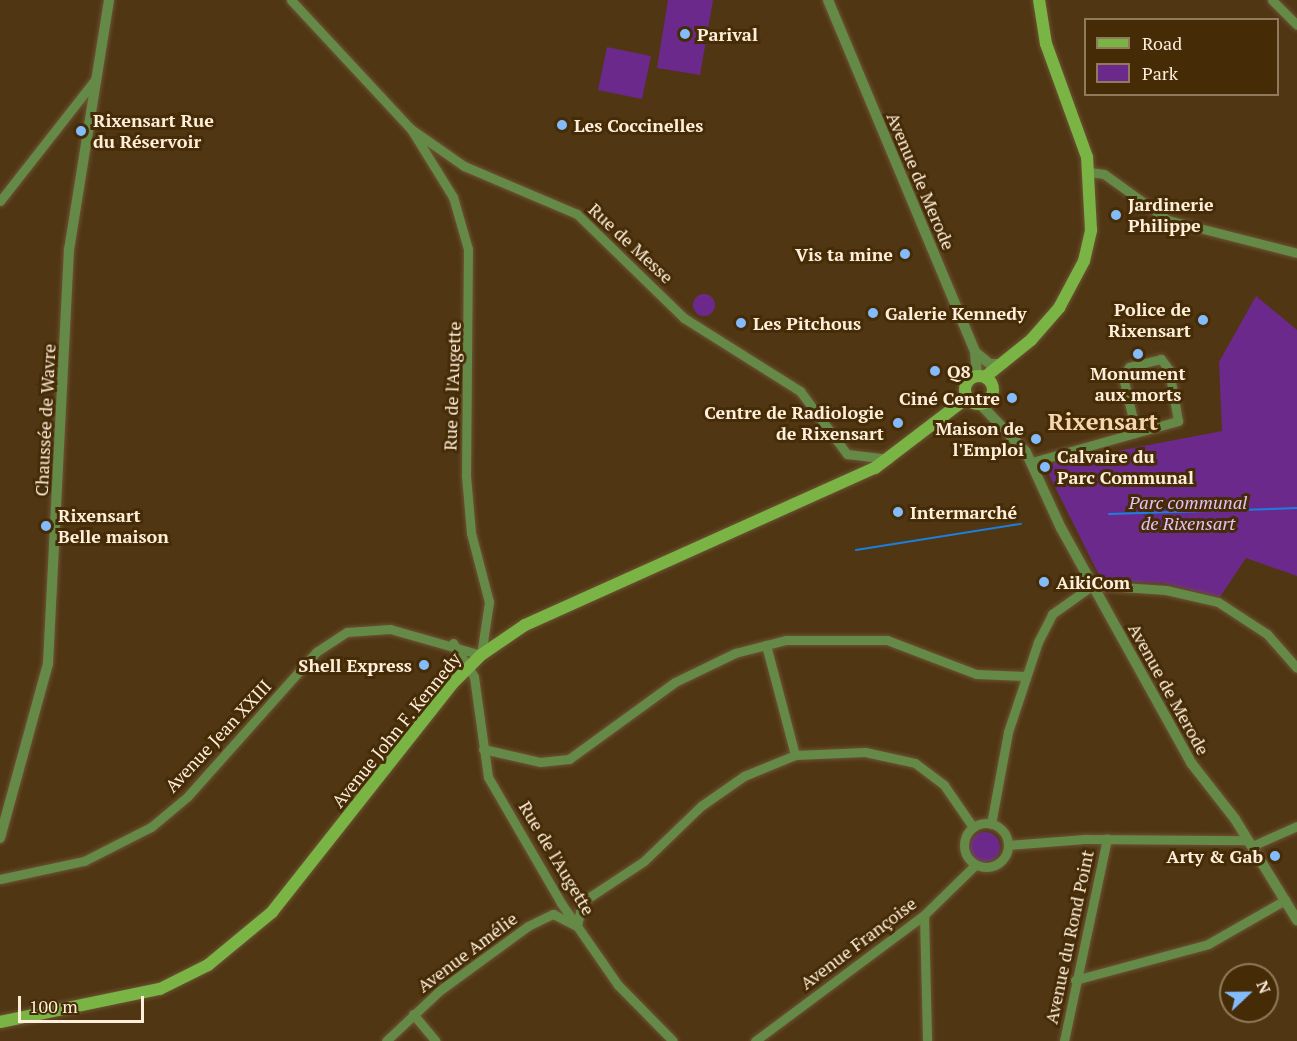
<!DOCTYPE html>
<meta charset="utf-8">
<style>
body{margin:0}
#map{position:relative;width:1297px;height:1041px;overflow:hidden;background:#503613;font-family:"PT Serif",serif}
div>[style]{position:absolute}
.green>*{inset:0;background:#6c298c}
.round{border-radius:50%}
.stream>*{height:2px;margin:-1px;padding:0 1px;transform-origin:1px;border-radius:1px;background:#1a7fde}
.roads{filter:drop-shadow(0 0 2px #6c5333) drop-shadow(0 0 2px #6c5333)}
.minor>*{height:9px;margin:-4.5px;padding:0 4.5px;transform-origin:4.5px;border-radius:4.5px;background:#658947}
.minor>.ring{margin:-4.5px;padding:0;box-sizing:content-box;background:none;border:9px solid #658947;border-radius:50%}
.tertiary>*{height:10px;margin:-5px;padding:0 5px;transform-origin:5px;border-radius:5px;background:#658947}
.secondary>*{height:12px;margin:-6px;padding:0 6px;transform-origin:6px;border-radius:6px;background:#7ab445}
.secondary>.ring{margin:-6px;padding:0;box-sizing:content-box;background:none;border:12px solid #7ab445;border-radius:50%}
.dots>*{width:16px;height:16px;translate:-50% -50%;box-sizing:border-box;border:3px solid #452c07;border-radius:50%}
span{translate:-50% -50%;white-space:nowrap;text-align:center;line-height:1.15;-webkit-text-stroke:6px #452c07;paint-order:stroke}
.poi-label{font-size:18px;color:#feeeda;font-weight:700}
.left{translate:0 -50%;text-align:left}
.right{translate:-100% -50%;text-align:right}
.street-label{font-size:18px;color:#feeeda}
.park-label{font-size:18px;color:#e3c2f7;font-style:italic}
.district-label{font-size:24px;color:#f5d6af;font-weight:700}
.legend{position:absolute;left:1084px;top:18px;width:195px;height:78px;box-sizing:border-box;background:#452c07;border:2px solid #8f7a5b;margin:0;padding:8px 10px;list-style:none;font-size:18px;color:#feeeda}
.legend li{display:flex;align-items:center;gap:12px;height:30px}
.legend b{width:30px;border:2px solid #8f7a5b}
.north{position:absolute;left:1219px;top:963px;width:60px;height:60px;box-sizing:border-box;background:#452c07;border:2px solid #8f7a5b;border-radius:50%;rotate:68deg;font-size:16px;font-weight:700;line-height:24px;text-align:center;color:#feeeda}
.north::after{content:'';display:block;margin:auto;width:21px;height:27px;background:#84bcfb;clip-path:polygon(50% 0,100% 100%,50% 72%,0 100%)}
.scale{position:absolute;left:18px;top:996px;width:126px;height:27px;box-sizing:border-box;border:3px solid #feeeda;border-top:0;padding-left:8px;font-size:18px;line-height:21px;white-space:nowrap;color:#feeeda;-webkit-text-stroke:4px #452c07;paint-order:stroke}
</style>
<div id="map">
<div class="green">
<div style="clip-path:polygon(668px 0,713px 0,700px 75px,657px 68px)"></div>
<div style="clip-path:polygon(607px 47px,651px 56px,642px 99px,598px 90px)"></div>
<div class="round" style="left:693px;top:294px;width:22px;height:22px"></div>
<div style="clip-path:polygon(1256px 296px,1297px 330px,1297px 576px,1246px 558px,1220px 597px,1162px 583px,1102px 581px,1044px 465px,1222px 431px,1219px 362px)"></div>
<div class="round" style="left:970px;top:832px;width:30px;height:30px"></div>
</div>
<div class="stream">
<div style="left:1109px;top:514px;width:188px;rotate:-1.8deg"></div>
<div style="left:856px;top:550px;width:167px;rotate:-9deg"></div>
</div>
<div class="roads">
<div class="minor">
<div style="left:291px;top:0;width:176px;rotate:47.1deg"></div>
<div style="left:411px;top:129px;width:65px;rotate:34.9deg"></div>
<div style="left:464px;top:166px;width:123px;rotate:23deg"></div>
<div style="left:577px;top:214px;width:149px;rotate:44.2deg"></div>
<div style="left:684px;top:318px;width:137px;rotate:32.2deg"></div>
<div style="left:800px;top:391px;width:79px;rotate:53.3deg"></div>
<div style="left:847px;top:454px;width:42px;rotate:6.8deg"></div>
<div style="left:1272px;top:0;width:35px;rotate:45deg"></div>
<div style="left:1090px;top:172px;width:14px;rotate:8deg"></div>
<div style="left:1104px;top:174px;width:79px;rotate:35.7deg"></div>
<div style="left:1168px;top:220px;width:133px;rotate:14.3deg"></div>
<div style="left:0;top:201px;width:152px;rotate:-51.9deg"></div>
<div style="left:1032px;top:462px;width:152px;rotate:-15.7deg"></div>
<div style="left:1178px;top:421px;width:52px;rotate:-100deg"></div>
<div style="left:1169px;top:370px;width:14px;rotate:-126deg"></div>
<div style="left:1161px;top:359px;width:33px;rotate:166deg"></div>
<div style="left:1129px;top:367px;width:12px;rotate:121deg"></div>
<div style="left:1123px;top:377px;width:57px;rotate:76.7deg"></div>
<div style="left:453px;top:643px;width:40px;rotate:58deg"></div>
<div style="left:474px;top:677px;width:101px;rotate:82deg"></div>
<div style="left:488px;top:777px;width:146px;rotate:59.9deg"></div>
<div style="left:561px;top:903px;width:100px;rotate:55.2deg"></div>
<div style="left:618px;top:985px;width:78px;rotate:45.5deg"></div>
<div style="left:766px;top:645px;width:114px;rotate:75.2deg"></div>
<div style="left:483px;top:749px;width:58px;rotate:12.8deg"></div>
<div style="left:540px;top:762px;width:29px;rotate:-6deg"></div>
<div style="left:569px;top:759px;width:131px;rotate:-36deg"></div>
<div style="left:675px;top:682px;width:67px;rotate:-25.8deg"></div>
<div style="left:735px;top:653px;width:53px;rotate:-14.3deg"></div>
<div style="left:786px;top:640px;width:101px"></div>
<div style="left:887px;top:640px;width:95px;rotate:20.9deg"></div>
<div style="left:976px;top:674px;width:49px;rotate:2.3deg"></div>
<div class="ring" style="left:964px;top:823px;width:35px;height:35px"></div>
<div style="left:991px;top:824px;width:94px;rotate:-79.5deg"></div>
<div style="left:1008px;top:732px;width:95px;rotate:-71.6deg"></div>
<div style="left:1038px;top:642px;width:31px;rotate:-63deg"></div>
<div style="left:1052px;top:614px;width:50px;rotate:-35.3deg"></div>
<div style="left:1093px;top:585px;width:73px;rotate:3.9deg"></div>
<div style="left:1166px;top:590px;width:53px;rotate:13deg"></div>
<div style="left:1218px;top:602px;width:59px;rotate:33.1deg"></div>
<div style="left:1267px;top:634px;width:45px;rotate:48.6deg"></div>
<div style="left:1008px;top:845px;width:77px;rotate:-4.5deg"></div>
<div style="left:1085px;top:839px;width:163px;rotate:0.4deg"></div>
<div style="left:1252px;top:846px;width:49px;rotate:-24deg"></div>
<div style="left:0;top:879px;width:86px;rotate:-12.1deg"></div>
<div style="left:84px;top:861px;width:75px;rotate:-26.9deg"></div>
<div style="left:151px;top:827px;width:47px;rotate:-39.8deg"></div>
<div style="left:187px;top:797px;width:194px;rotate:-48.3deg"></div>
<div style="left:316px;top:652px;width:37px;rotate:-33deg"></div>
<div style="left:347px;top:632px;width:43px;rotate:-4deg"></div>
<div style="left:390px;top:629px;width:95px;rotate:15.9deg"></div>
<div style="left:481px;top:655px;width:54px;rotate:-81.4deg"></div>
<div style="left:489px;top:602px;width:71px;rotate:-104.6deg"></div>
<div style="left:471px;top:533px;width:57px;rotate:-95deg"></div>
<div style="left:466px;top:476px;width:227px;rotate:-89.5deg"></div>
<div style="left:468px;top:249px;width:54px;rotate:-106.1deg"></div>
<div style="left:453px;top:197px;width:80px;rotate:-121.7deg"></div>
<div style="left:924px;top:915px;width:126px;rotate:88.6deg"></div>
<div style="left:577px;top:926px;width:25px;rotate:-78deg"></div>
<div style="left:582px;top:902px;width:74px;rotate:-33.5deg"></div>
<div style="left:644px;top:861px;width:79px;rotate:-44deg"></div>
<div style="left:701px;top:806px;width:52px;rotate:-34.9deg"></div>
<div style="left:744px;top:776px;width:55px;rotate:-22.4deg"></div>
<div style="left:795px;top:755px;width:70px;rotate:-2.5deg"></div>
<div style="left:865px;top:752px;width:51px;rotate:12.4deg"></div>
<div style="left:915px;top:763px;width:36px;rotate:37deg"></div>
<div style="left:944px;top:785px;width:51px;rotate:55.4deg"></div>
<div style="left:1075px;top:980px;width:138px;rotate:-15.1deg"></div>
<div style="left:1208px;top:944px;width:89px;rotate:-29.7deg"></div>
<div style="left:413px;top:1014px;width:35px;rotate:50deg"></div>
<div style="left:386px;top:1041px;width:73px;rotate:-43.3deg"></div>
<div style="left:439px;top:991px;width:110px;rotate:-36.1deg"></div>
<div style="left:528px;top:926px;width:28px;rotate:-26deg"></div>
<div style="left:553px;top:914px;width:27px;rotate:27deg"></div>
<div style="left:755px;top:1041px;width:211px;rotate:-36.7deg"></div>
<div style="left:924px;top:915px;width:71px;rotate:-44.4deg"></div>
<div style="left:1064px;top:1041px;width:207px;rotate:-78deg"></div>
</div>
<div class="tertiary">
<div style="left:828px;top:0;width:381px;rotate:67.3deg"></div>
<div style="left:975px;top:352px;width:24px;rotate:85deg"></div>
<div style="left:975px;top:352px;width:19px;rotate:39deg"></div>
<div style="left:990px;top:364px;width:13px"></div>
<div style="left:981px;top:405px;width:65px;rotate:46.2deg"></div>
<div style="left:1026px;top:452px;width:84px;rotate:65.3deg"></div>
<div style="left:1061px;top:528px;width:270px;rotate:61deg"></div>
<div style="left:1192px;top:764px;width:70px;rotate:52deg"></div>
<div style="left:1235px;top:819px;width:119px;rotate:58.5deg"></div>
<div style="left:0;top:838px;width:180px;rotate:-74.6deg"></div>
<div style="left:48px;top:664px;width:415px;rotate:-87.1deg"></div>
<div style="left:69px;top:250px;width:253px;rotate:-80.9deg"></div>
</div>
<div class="secondary">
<div class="ring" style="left:965px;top:376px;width:16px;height:16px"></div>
<div style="left:985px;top:377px;width:59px;rotate:-38.8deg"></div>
<div style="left:1031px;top:340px;width:43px;rotate:-48.8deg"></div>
<div style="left:1059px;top:308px;width:53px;rotate:-62deg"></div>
<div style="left:1084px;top:261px;width:32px;rotate:-77deg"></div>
<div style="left:1091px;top:230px;width:73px;rotate:-93.1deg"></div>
<div style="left:1087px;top:157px;width:120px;rotate:-109.9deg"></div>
<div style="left:1046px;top:44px;width:45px;rotate:-99deg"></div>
<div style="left:0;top:1022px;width:163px;rotate:-11.7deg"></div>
<div style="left:160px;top:989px;width:54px;rotate:-26.6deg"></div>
<div style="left:208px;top:965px;width:83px;rotate:-39.6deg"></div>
<div style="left:272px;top:912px;width:290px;rotate:-51.7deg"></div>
<div style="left:452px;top:684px;width:41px;rotate:-45deg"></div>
<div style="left:481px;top:655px;width:53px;rotate:-34.3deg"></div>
<div style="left:525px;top:625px;width:384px;rotate:-24.2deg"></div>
<div style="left:875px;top:468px;width:116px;rotate:-37.3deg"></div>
</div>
</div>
<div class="dots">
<div style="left:685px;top:34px;background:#84bcfb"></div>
<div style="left:562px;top:125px;background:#84bcfb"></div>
<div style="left:81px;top:131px;background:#84bcfb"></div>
<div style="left:1116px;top:215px;background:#84bcfb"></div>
<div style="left:905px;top:254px;background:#84bcfb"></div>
<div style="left:873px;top:313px;background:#84bcfb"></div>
<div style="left:1203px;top:320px;background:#84bcfb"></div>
<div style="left:741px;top:323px;background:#84bcfb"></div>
<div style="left:1138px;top:354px;background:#84bcfb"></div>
<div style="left:935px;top:371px;background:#84bcfb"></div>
<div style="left:1012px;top:398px;background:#84bcfb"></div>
<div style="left:898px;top:423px;background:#84bcfb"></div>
<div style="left:1036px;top:439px;background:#84bcfb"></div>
<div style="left:1045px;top:467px;background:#84bcfb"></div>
<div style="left:898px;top:512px;background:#84bcfb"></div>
<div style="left:46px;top:526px;background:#84bcfb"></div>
<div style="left:1044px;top:582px;background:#84bcfb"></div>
<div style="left:424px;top:665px;background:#84bcfb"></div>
<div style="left:1275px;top:856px;background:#84bcfb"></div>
</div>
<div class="poi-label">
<span class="left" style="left:697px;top:34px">Parival</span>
<span class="left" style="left:93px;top:131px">Rixensart Rue<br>du Réservoir</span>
<span class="left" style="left:574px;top:125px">Les Coccinelles</span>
<span class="left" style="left:1128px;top:215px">Jardinerie<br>Philippe</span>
<span class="right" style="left:893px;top:254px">Vis ta mine</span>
<span class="right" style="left:1191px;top:320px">Police de<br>Rixensart</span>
<span class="left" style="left:885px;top:313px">Galerie Kennedy</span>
<span class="left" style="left:753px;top:323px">Les Pitchous</span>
<span class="left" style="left:947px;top:371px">Q8</span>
<span style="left:1138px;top:384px">Monument<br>aux morts</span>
<span class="right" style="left:1000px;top:398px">Ciné Centre</span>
<span class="right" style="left:884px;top:423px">Centre de Radiologie<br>de Rixensart</span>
<span class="right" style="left:1024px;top:439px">Maison de<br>l'Emploi</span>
<span class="left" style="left:1057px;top:467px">Calvaire du<br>Parc Communal</span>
<span class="left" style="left:910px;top:512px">Intermarché</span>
<span class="left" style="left:58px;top:526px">Rixensart<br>Belle maison</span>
<span class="left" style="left:1056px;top:582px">AikiCom</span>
<span class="right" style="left:412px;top:665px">Shell Express</span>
<span class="right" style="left:1263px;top:856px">Arty &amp; Gab</span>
</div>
<div class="street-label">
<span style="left:921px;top:181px;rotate:67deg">Avenue de Merode</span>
<span style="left:631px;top:243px;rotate:43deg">Rue de Messe</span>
<span style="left:452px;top:386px;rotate:-88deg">Rue de l'Augette</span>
<span style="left:45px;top:420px;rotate:-87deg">Chaussée de Wavre</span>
<span style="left:1169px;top:689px;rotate:61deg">Avenue de Merode</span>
<span style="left:396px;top:730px;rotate:-51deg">Avenue John F. Kennedy</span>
<span style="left:218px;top:736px;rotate:-47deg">Avenue Jean XXIII</span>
<span style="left:557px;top:858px;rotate:59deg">Rue de l'Augette</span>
<span style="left:1069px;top:937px;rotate:-78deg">Avenue du Rond Point</span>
<span style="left:858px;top:943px;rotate:-37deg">Avenue Françoise</span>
<span style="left:467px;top:952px;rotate:-37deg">Avenue Amélie</span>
</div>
<div class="park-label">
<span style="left:1188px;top:513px">Parc communal<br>de Rixensart</span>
</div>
<div class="district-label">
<span style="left:1103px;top:422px">Rixensart</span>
</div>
<ul class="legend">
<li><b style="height:8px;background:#7ab445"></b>Road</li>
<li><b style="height:16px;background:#6c298c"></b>Park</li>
</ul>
<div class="north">N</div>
<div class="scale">100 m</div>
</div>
